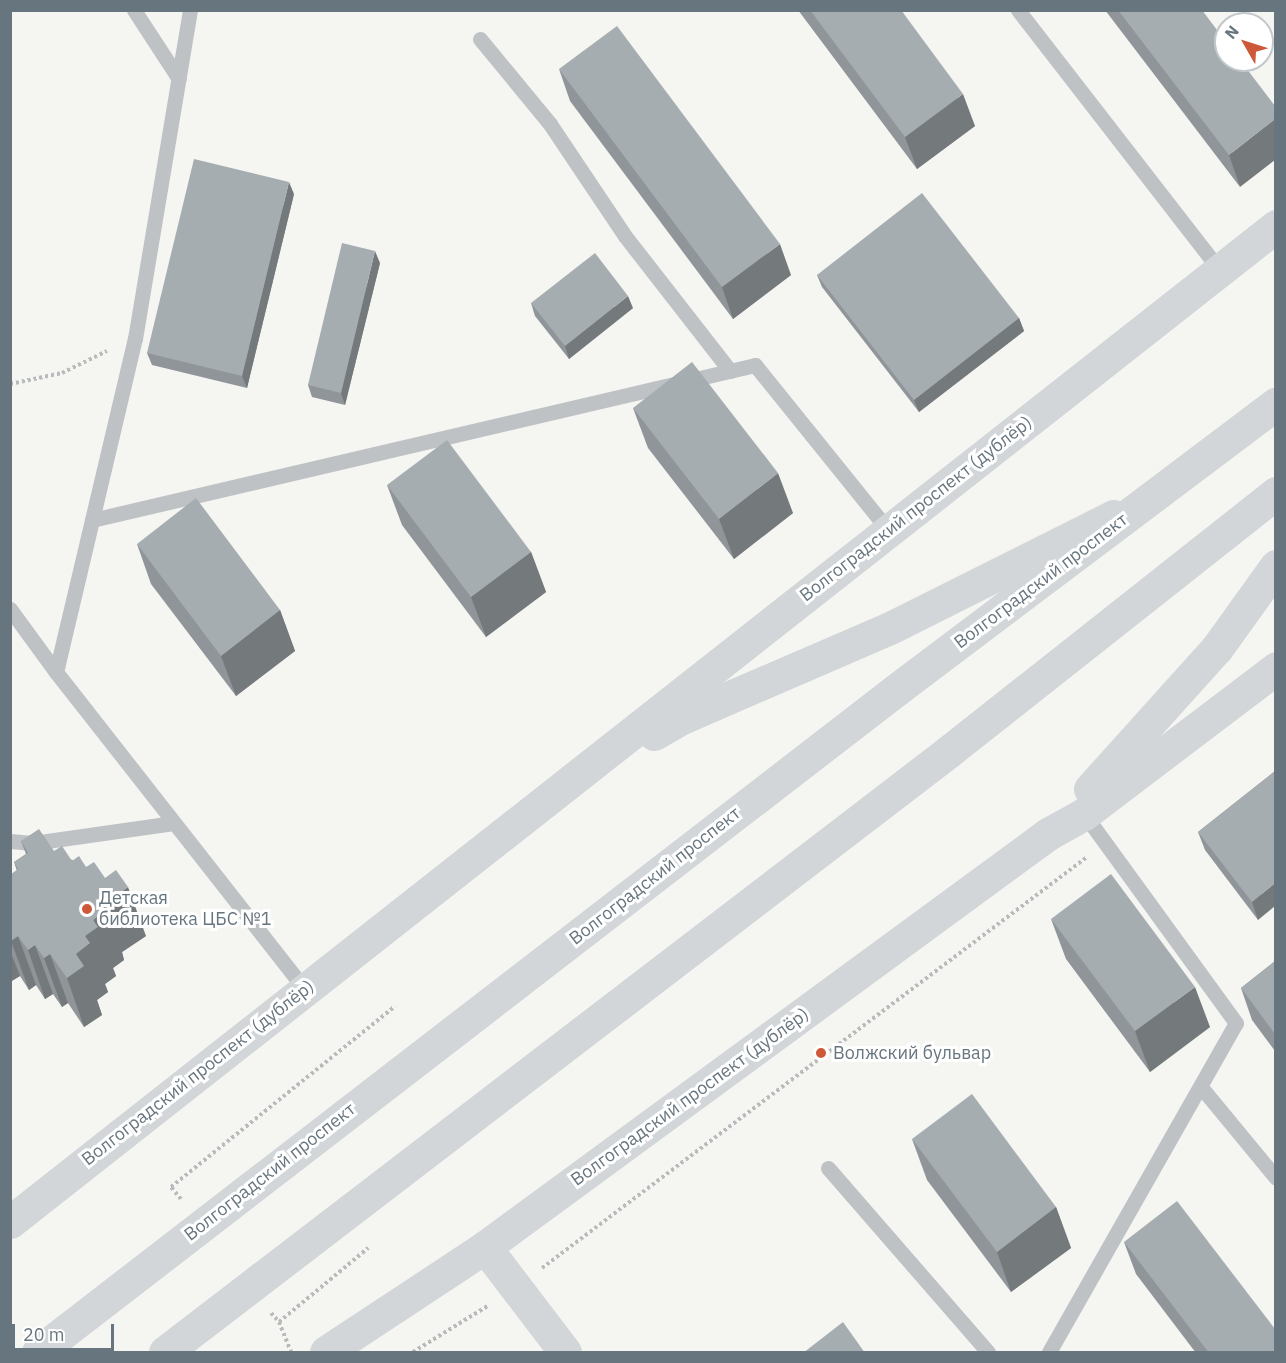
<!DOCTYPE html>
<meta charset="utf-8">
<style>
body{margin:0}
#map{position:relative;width:1286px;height:1363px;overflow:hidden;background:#f5f5f2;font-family:"IBM Plex Sans",sans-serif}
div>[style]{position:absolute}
.path>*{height:4px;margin-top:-2px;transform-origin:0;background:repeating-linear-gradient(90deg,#b8bbbc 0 3px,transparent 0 6px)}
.lane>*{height:15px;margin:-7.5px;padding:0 7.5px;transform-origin:7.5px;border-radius:7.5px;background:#bec2c5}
.secondary>*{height:33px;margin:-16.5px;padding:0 16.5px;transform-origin:16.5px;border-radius:16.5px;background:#d2d6d9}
.primary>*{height:33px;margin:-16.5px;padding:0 16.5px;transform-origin:16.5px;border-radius:16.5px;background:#d2d6d9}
.wall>*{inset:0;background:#8f9598}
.shaded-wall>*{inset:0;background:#74797c}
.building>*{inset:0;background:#a6adb1}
.dots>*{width:16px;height:16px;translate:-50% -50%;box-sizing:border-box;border:3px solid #fff;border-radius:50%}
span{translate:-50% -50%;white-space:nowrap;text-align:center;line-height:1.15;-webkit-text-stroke:6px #fff;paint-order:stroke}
.street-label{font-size:18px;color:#67757f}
.poi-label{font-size:18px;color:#67757f}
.left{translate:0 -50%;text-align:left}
.frame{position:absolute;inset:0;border:12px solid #67757f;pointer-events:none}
.north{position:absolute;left:1214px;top:12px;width:60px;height:60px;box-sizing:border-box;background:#fff;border:2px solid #c2c8cc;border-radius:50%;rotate:309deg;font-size:16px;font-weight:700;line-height:24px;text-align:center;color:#67757f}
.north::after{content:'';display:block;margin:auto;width:21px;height:27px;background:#cd5939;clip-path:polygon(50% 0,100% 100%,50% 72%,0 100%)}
.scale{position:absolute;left:12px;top:1324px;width:102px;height:27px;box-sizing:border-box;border:3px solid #67757f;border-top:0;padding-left:8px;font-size:18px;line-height:21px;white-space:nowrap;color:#67757f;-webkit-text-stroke:4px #fff;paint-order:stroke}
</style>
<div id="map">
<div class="path">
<div style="left:10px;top:384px;width:53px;rotate:-11.9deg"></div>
<div style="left:62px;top:373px;width:50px;rotate:-26.1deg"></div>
<div style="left:181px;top:1199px;width:16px;rotate:-130deg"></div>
<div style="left:171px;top:1187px;width:288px;rotate:-38.9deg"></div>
<div style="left:542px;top:1268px;width:683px;rotate:-37.02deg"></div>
<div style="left:271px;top:1313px;width:12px;rotate:48deg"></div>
<div style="left:279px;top:1322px;width:116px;rotate:-39.7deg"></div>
<div style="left:279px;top:1322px;width:32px;rotate:68deg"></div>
<div style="left:413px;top:1352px;width:89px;rotate:-31.7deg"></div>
</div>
<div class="lane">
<div style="left:134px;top:10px;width:82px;rotate:56.9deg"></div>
<div style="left:190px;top:10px;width:333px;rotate:99.5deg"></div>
<div style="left:135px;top:338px;width:343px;rotate:103.3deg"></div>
<div style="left:56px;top:672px;width:403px;rotate:51.9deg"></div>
<div style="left:1018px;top:10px;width:328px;rotate:52.2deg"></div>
<div style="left:480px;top:39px;width:110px;rotate:50.5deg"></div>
<div style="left:550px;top:124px;width:135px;rotate:56.2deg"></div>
<div style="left:625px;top:236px;width:171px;rotate:52.1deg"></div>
<div style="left:92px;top:520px;width:681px;rotate:-13.16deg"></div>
<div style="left:755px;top:365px;width:213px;rotate:51.1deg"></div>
<div style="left:10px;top:609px;width:78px;rotate:53.9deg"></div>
<div style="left:10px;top:841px;width:23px;rotate:5deg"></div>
<div style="left:33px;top:843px;width:142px;rotate:-8.1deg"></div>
<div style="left:1201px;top:1087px;width:118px;rotate:50.5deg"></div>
<div style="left:828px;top:1168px;width:244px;rotate:49deg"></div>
<div style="left:1049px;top:1352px;width:378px;rotate:-60.4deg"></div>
<div style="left:1236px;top:1023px;width:258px;rotate:-126deg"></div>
</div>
<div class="secondary">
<div style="left:654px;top:734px;width:34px;rotate:-30deg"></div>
<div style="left:684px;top:717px;width:224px;rotate:-23.4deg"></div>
<div style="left:890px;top:628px;width:250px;rotate:-26.6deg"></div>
<div style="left:1090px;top:789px;width:190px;rotate:-48deg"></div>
<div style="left:1217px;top:648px;width:101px;rotate:-54.3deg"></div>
<div style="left:10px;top:1222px;width:1611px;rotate:-38.19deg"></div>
<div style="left:485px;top:1247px;width:132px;rotate:52.7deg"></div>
<div style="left:326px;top:1352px;width:191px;rotate:-33.4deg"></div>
<div style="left:485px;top:1247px;width:698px;rotate:-36.26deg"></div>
<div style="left:1048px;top:834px;width:41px;rotate:-29.1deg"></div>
<div style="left:1084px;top:814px;width:241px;rotate:-37.2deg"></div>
</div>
<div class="primary">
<div style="left:38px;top:1352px;width:1084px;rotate:-37.65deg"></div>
<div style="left:896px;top:690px;width:476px;rotate:-37deg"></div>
<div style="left:165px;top:1352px;width:986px;rotate:-37.46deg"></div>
<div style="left:948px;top:752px;width:418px;rotate:-38.3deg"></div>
</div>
<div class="wall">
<div style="clip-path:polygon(798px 10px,901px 10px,975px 126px,917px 169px)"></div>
<div style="clip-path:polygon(1105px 10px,1202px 10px,1240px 187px)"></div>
<div style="clip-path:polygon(559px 69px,791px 275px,733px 319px,570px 101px)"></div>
<div style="clip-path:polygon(294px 194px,247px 388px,152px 365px,147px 353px)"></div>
<div style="clip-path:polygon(380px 263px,345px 405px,312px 397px,308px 385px)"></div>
<div style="clip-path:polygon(817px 275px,1019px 318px,1024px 331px,919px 412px,822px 287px)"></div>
<div style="clip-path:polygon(531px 303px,633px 308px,569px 359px,535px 316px)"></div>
<div style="clip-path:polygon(633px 408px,793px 513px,734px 559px,648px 448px)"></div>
<div style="clip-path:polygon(387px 485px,531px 552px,546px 592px,486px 637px,402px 525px)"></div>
<div style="clip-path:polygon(137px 544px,280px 610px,295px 651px,236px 696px,151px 584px)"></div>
<div style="clip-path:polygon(1275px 771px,1258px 920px,1205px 850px,1198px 832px)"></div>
<div style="clip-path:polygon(21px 841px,54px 851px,86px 867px,146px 936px,122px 952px,124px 960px,113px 968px,116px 976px,105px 984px,108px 992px,97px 1000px,102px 1015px,84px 1027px,68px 1003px,62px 1007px,53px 994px,45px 999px,36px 985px,29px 990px,20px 976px,10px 982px,10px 875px,17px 871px,14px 862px,26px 854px)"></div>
<div style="clip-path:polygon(1051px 919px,1210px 1027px,1150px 1072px,1066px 959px)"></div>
<div style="clip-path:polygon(1275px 961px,1275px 1051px,1252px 1020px,1241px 988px)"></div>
<div style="clip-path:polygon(912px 1139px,1056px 1207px,1071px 1248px,1011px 1292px,927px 1180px)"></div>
<div style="clip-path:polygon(1124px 1242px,1275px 1353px,1196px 1353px,1136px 1274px)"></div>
</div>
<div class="shaded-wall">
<div style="clip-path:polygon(963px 94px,975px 126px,917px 169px,905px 137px)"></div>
<div style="clip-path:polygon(1275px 119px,1275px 160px,1240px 187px,1229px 155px)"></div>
<div style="clip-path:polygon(289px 182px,294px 194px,247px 388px,242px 376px)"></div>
<div style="clip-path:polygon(780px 244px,791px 275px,733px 319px,722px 287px)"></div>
<div style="clip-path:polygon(375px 251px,380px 263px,345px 405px,341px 393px)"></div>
<div style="clip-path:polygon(628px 296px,633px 308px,569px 359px,565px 346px)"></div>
<div style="clip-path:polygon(1019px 318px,1024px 331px,919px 412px,914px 400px)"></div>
<div style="clip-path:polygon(778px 473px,793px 513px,734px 559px,719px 519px)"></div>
<div style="clip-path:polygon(531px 552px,546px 592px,486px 637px,471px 597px)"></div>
<div style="clip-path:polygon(280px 610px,295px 651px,236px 696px,221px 656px)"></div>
<div style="clip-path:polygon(1275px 883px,1275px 906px,1258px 920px,1252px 902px)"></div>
<div style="clip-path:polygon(128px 887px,146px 936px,122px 952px,124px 960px,113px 968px,116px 976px,105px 984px,108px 992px,97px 1000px,102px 1015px,84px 1027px,67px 978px,76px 954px,102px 905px)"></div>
<div style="clip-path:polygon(18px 936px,36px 985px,29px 990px,11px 941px)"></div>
<div style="clip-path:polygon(35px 945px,53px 994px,45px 999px,28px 950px)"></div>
<div style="clip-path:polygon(10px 950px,20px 976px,10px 982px)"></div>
<div style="clip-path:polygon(50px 954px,68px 1003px,62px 1007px,44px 958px)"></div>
<div style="clip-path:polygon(1195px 987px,1210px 1027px,1150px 1072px,1135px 1031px)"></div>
<div style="clip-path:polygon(1056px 1207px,1071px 1248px,1011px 1292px,997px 1252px)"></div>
</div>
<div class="building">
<div style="clip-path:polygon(810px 10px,901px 10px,963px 94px,905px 137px)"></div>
<div style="clip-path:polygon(1118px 10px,1202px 10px,1226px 42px,1226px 60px,1240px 60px,1275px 106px,1275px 119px,1229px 155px)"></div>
<div style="clip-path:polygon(617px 26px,780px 244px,722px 287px,559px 69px)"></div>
<div style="clip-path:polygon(194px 159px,289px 182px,242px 376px,147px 353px)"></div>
<div style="clip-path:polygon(922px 193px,1019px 318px,914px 400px,817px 275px)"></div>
<div style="clip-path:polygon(342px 243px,375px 251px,341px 393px,308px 385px)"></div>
<div style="clip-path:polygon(595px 253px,628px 296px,565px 346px,531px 303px)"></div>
<div style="clip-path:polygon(692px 362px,778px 473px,719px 519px,633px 408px)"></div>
<div style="clip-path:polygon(447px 440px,531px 552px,471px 597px,387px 485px)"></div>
<div style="clip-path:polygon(196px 498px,280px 610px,221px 656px,137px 544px)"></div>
<div style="clip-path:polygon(1275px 771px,1275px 883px,1252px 902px,1198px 832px)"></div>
<div style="clip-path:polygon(39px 829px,54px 851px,62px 846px,72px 861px,79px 856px,86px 867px,94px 862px,105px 878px,116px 870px,128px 887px,102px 905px,106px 911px,93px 920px,98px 927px,85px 936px,90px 943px,76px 954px,84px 966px,67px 978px,50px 954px,44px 958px,35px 945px,28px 950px,18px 936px,11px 941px,10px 940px,10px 875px,18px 869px,14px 862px,28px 853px,21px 841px)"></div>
<div style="clip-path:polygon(1111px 874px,1195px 987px,1135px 1031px,1051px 919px)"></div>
<div style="clip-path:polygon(1275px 961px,1275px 1034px,1241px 988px)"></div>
<div style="clip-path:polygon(972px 1094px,1056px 1207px,997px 1252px,912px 1139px)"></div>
<div style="clip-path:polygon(1177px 1201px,1275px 1329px,1275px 1353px,1209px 1353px,1124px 1242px)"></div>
<div style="clip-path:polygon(843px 1322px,865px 1353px,803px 1353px)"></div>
</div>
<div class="dots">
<div style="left:87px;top:909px;background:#cd5939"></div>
<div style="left:821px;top:1053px;background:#cd5939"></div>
</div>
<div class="street-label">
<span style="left:916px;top:509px;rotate:-38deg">Волгоградский проспект (дублёр)</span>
<span style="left:1041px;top:581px;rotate:-37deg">Волгоградский проспект</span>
<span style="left:655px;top:876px;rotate:-38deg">Волгоградский проспект</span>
<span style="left:198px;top:1073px;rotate:-38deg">Волгоградский проспект (дублёр)</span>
<span style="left:690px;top:1097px;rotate:-36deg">Волгоградский проспект (дублёр)</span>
<span style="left:270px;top:1172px;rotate:-38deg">Волгоградский проспект</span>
</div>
<div class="poi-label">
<span class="left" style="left:99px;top:909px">Детская<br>библиотека ЦБС №1</span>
<span class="left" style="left:833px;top:1053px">Волжский бульвар</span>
</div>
<div class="frame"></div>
<div class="north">N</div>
<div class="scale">20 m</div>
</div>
